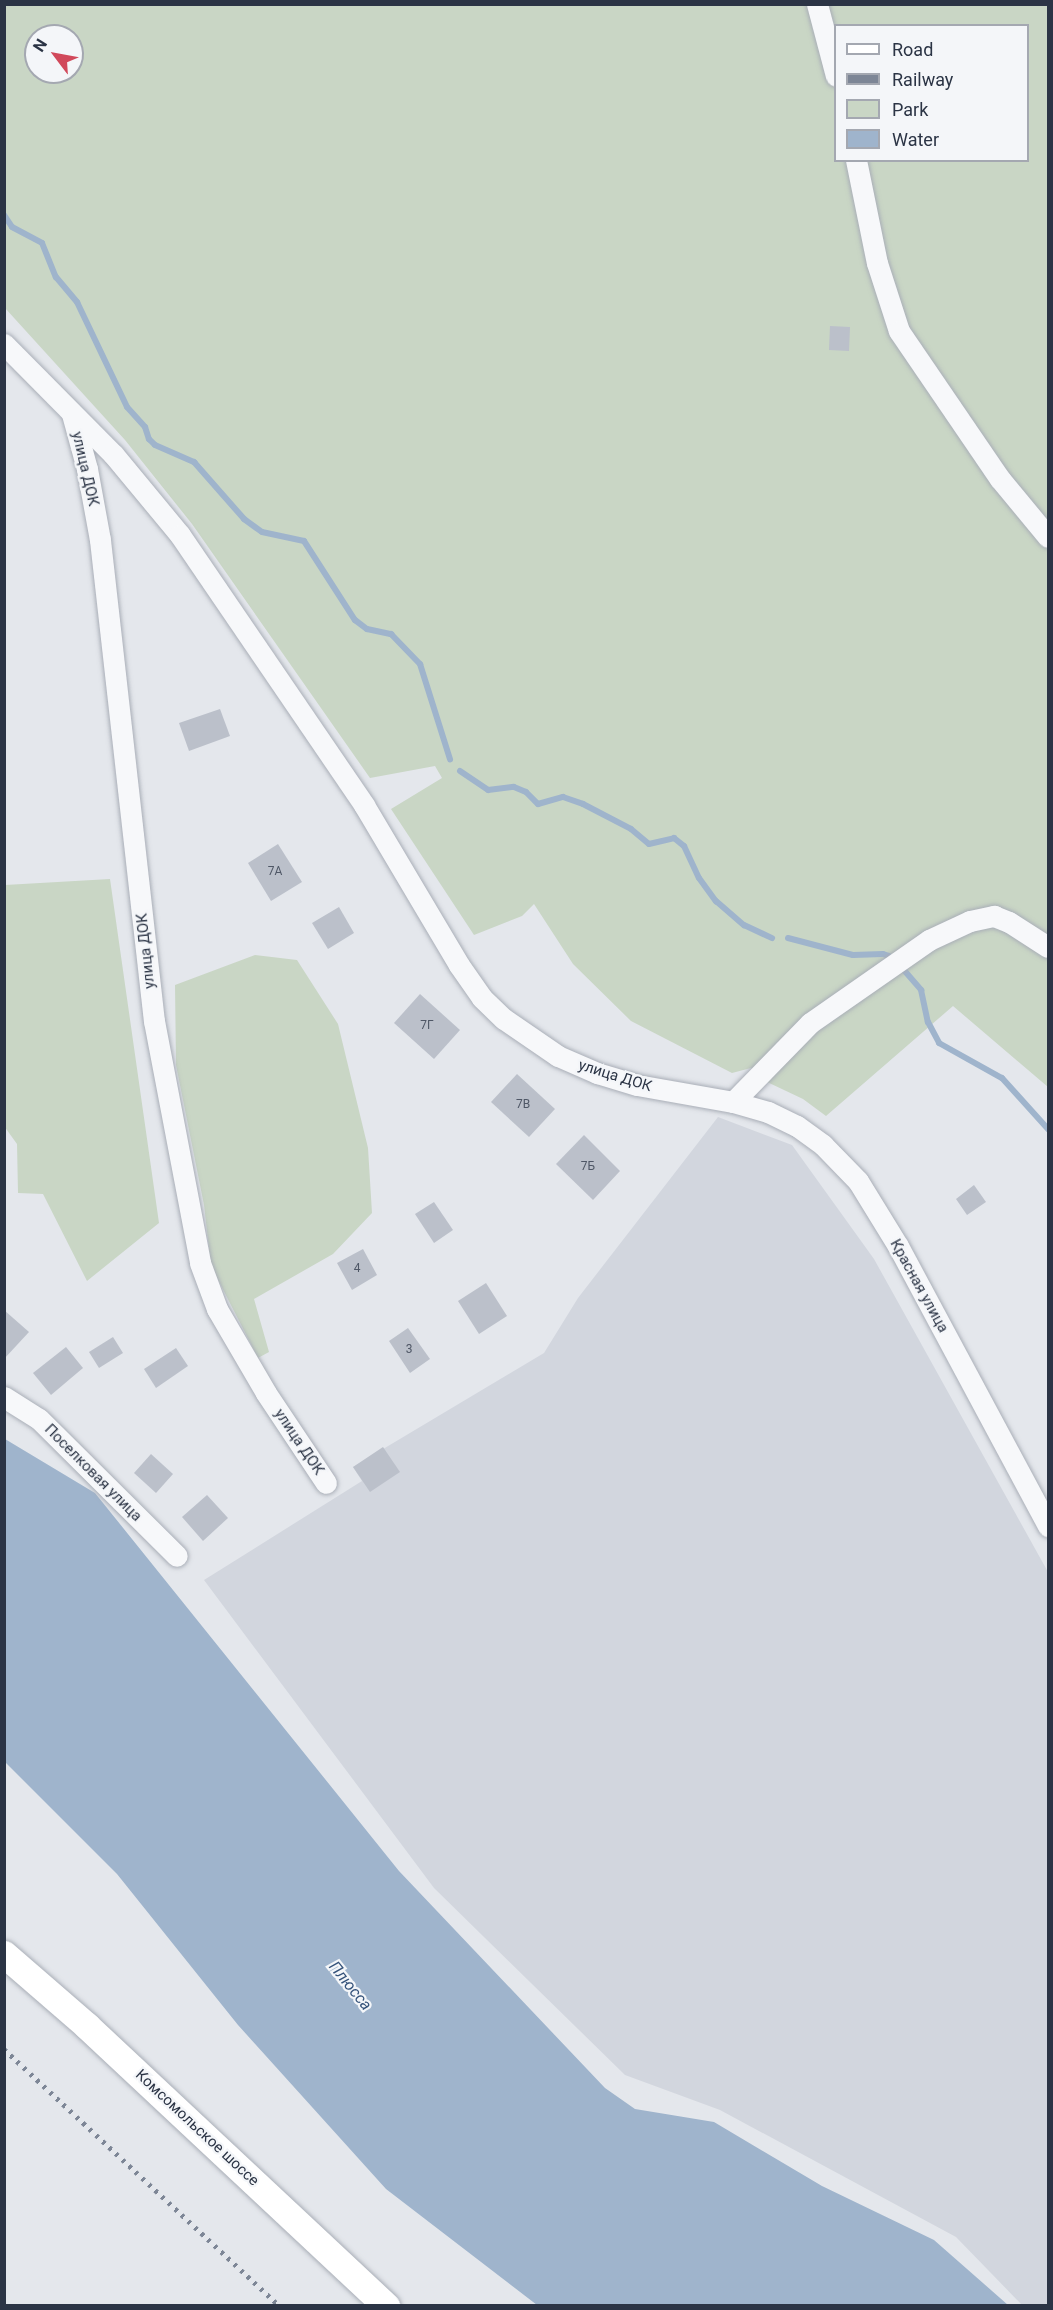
<!DOCTYPE html>
<meta charset="utf-8">
<style>
body{margin:0}
#map{position:relative;width:1053px;height:2310px;overflow:hidden;background:#e4e7ec;font-family:Roboto,sans-serif}
div>[style]{position:absolute}
.built>*{inset:0;background:#d2d6de}
.green>*{inset:0;background:#c9d6c5}
.water>*{inset:0;background:#9fb4cc}
.stream>*{height:6px;margin:-3px;padding:0 3px;transform-origin:3px;border-radius:3px;background:#9fb4cc}
.building>*{inset:0;background:#bbc0ca}
.roads{filter:drop-shadow(0 0 2px #a9aeb7) drop-shadow(0 0 2px #a9aeb7)}
.minor>*{height:21px;margin:-10.5px;padding:0 10.5px;transform-origin:10.5px;border-radius:10.5px;background:#f7f8fa}
.major>*{height:27px;margin:-13.5px;padding:0 13.5px;transform-origin:13.5px;border-radius:13.5px;background:#fff}
.rail>*{height:4.5px;margin-top:-2.25px;transform-origin:0;background:repeating-linear-gradient(90deg,#7d8696 0 3px,transparent 0 9px)}
span{translate:-50% -50%;white-space:nowrap;text-align:center;line-height:1.15;-webkit-text-stroke:4.5px #f4f6f9;paint-order:stroke}
.number-label{font-size:12px;color:#4f5766}
.number-label span{-webkit-text-stroke-width:0}
.street-label{font-size:15px;color:#2b3445}
.water-label{font-size:16px;color:#34527a;font-style:italic}
.frame{position:absolute;inset:0;border:6px solid #2b3445;pointer-events:none}
.legend{position:absolute;left:834px;top:24px;width:195px;height:138px;box-sizing:border-box;background:#f4f6f9;border:2px solid #a4a8b1;margin:0;padding:8px 10px;list-style:none;font-size:18px;color:#2b3445}
.legend li{display:flex;align-items:center;gap:12px;height:30px}
.legend b{width:30px;border:2px solid #a4a8b1}
.north{position:absolute;left:24px;top:24px;width:60px;height:60px;box-sizing:border-box;background:#f4f6f9;border:2px solid #a4a8b1;border-radius:50%;rotate:302deg;font-size:16px;font-weight:700;line-height:24px;text-align:center;color:#2b3445}
.north::after{content:'';display:block;margin:auto;width:21px;height:27px;background:#d1495b;clip-path:polygon(50% 0,100% 100%,50% 72%,0 100%)}
</style>
<div id="map">
<div class="built">
<div style="clip-path:polygon(718px 1117px,792px 1145px,874px 1259px,1048px 1572px,1048px 2305px,1022px 2305px,956px 2237px,720px 2110px,625px 2075px,434px 1888px,204px 1580px,362px 1481px,353px 1467px,544px 1353px,578px 1298px)"></div>
</div>
<div class="green">
<div style="clip-path:polygon(evenodd,5px 5px,1048px 5px,1048px 1087px,953px 1006px,826px 1116px,803px 1099px,765px 1081px,751px 1068px,732px 1073px,631px 1021px,573px 964px,534px 904px,522px 916px,474px 935px,391px 809px,442px 778px,435px 766px,370px 778px,192px 524px,125px 440px,5px 308px,5px 5px,836px 26px,1028px 26px,1028px 160px,836px 160px,836px 26px,5px 5px,36px 36px,72px 36px,72px 72px,36px 72px,36px 36px)"></div>
<div style="clip-path:polygon(110px 879px,159px 1223px,87px 1281px,43px 1194px,18px 1193px,17px 1144px,4px 1126px,5px 885px)"></div>
<div style="clip-path:polygon(255px 955px,297px 960px,338px 1024px,368px 1148px,372px 1213px,333px 1254px,254px 1299px,269px 1352px,258px 1358px,211px 1266px,204px 1205px,176px 1065px,175px 985px)"></div>
</div>
<div class="water">
<div style="clip-path:polygon(5px 1439px,95px 1493px,399px 1871px,605px 2088px,635px 2109px,714px 2122px,822px 2186px,934px 2240px,1008px 2305px,537px 2305px,386px 2189px,238px 2025px,117px 1874px,5px 1762px)"></div>
</div>
<div class="stream">
<div style="left:4px;top:215px;width:14px;rotate:56deg"></div>
<div style="left:12px;top:227px;width:34px;rotate:28deg"></div>
<div style="left:42px;top:243px;width:37px;rotate:68deg"></div>
<div style="left:56px;top:277px;width:33px;rotate:50deg"></div>
<div style="left:77px;top:302px;width:116px;rotate:64.5deg"></div>
<div style="left:127px;top:407px;width:27px;rotate:48deg"></div>
<div style="left:145px;top:427px;width:13px;rotate:72deg"></div>
<div style="left:149px;top:439px;width:8px;rotate:45deg"></div>
<div style="left:155px;top:445px;width:43px;rotate:23.6deg"></div>
<div style="left:194px;top:462px;width:76px;rotate:48.7deg"></div>
<div style="left:244px;top:519px;width:22px;rotate:36deg"></div>
<div style="left:262px;top:532px;width:43px;rotate:12.1deg"></div>
<div style="left:304px;top:541px;width:94px;rotate:57.2deg"></div>
<div style="left:355px;top:620px;width:15px;rotate:37deg"></div>
<div style="left:367px;top:629px;width:25px;rotate:12deg"></div>
<div style="left:391px;top:634px;width:42px;rotate:46deg"></div>
<div style="left:420px;top:664px;width:100px;rotate:72.5deg"></div>
<div style="left:460px;top:771px;width:34px;rotate:34deg"></div>
<div style="left:488px;top:790px;width:26px;rotate:-7deg"></div>
<div style="left:514px;top:787px;width:13px;rotate:23deg"></div>
<div style="left:526px;top:792px;width:17px;rotate:45deg"></div>
<div style="left:538px;top:804px;width:26px;rotate:-16deg"></div>
<div style="left:563px;top:797px;width:21px;rotate:19deg"></div>
<div style="left:583px;top:804px;width:54px;rotate:27.5deg"></div>
<div style="left:631px;top:829px;width:23px;rotate:40deg"></div>
<div style="left:649px;top:844px;width:26px;rotate:-13deg"></div>
<div style="left:674px;top:838px;width:13px;rotate:39deg"></div>
<div style="left:684px;top:846px;width:35px;rotate:65deg"></div>
<div style="left:699px;top:878px;width:29px;rotate:54deg"></div>
<div style="left:716px;top:901px;width:37px;rotate:41deg"></div>
<div style="left:744px;top:925px;width:31px;rotate:25deg"></div>
<div style="left:788px;top:938px;width:67px;rotate:14.7deg"></div>
<div style="left:853px;top:955px;width:30px;rotate:-2deg"></div>
<div style="left:883px;top:954px;width:6px;rotate:18deg"></div>
<div style="left:903px;top:969px;width:28px;rotate:49deg"></div>
<div style="left:921px;top:990px;width:33px;rotate:78deg"></div>
<div style="left:928px;top:1022px;width:24px;rotate:62deg"></div>
<div style="left:939px;top:1043px;width:72px;rotate:29.1deg"></div>
<div style="left:1002px;top:1078px;width:69px;rotate:48deg"></div>
</div>
<div class="building">
<div style="clip-path:polygon(830px 326px,850px 327px,849px 351px,829px 350px)"></div>
<div style="clip-path:polygon(220px 709px,230px 736px,189px 751px,179px 723px)"></div>
<div style="clip-path:polygon(278px 844px,302px 882px,271px 901px,248px 863px)"></div>
<div style="clip-path:polygon(339px 907px,354px 933px,328px 949px,312px 923px)"></div>
<div style="clip-path:polygon(420px 994px,460px 1030px,434px 1059px,394px 1023px)"></div>
<div style="clip-path:polygon(517px 1074px,555px 1109px,529px 1137px,491px 1102px)"></div>
<div style="clip-path:polygon(584px 1135px,620px 1171px,593px 1200px,556px 1164px)"></div>
<div style="clip-path:polygon(974px 1185px,986px 1202px,967px 1215px,956px 1199px)"></div>
<div style="clip-path:polygon(434px 1202px,453px 1230px,434px 1243px,415px 1214px)"></div>
<div style="clip-path:polygon(363px 1249px,377px 1275px,352px 1290px,337px 1263px)"></div>
<div style="clip-path:polygon(486px 1283px,507px 1316px,479px 1334px,458px 1301px)"></div>
<div style="clip-path:polygon(4px 1310px,29px 1332px,4px 1359px)"></div>
<div style="clip-path:polygon(408px 1328px,430px 1359px,410px 1373px,389px 1341px)"></div>
<div style="clip-path:polygon(113px 1337px,123px 1353px,99px 1368px,89px 1352px)"></div>
<div style="clip-path:polygon(66px 1347px,83px 1368px,51px 1395px,33px 1373px)"></div>
<div style="clip-path:polygon(176px 1348px,188px 1366px,156px 1388px,144px 1369px)"></div>
<div style="clip-path:polygon(383px 1447px,400px 1472px,370px 1492px,353px 1467px)"></div>
<div style="clip-path:polygon(151px 1454px,173px 1474px,156px 1493px,134px 1473px)"></div>
<div style="clip-path:polygon(207px 1495px,228px 1518px,203px 1541px,182px 1517px)"></div>
</div>
<div class="roads">
<div class="minor">
<div style="left:817px;top:4px;width:74px;rotate:75.2deg"></div>
<div style="left:856px;top:160px;width:105px;rotate:78.5deg"></div>
<div style="left:877px;top:263px;width:71px;rotate:72.1deg"></div>
<div style="left:899px;top:331px;width:179px;rotate:55.7deg"></div>
<div style="left:1000px;top:479px;width:75px;rotate:50.4deg"></div>
<div style="left:4px;top:344px;width:155px;rotate:45.3deg"></div>
<div style="left:113px;top:454px;width:105px;rotate:50.4deg"></div>
<div style="left:180px;top:535px;width:327px;rotate:55.7deg"></div>
<div style="left:364px;top:805px;width:186px;rotate:59.3deg"></div>
<div style="left:459px;top:965px;width:40px;rotate:55.1deg"></div>
<div style="left:482px;top:998px;width:30px;rotate:44deg"></div>
<div style="left:504px;top:1019px;width:65px;rotate:34.4deg"></div>
<div style="left:558px;top:1056px;width:43px;rotate:23.6deg"></div>
<div style="left:597px;top:1073px;width:42px;rotate:16.7deg"></div>
<div style="left:637px;top:1085px;width:97px;rotate:10deg"></div>
<div style="left:733px;top:1102px;width:36px;rotate:16deg"></div>
<div style="left:768px;top:1112px;width:32px;rotate:26deg"></div>
<div style="left:797px;top:1126px;width:32px;rotate:36deg"></div>
<div style="left:823px;top:1145px;width:50px;rotate:45.8deg"></div>
<div style="left:858px;top:1181px;width:76px;rotate:58.4deg"></div>
<div style="left:898px;top:1246px;width:318px;rotate:61.8deg"></div>
<div style="left:72px;top:414px;width:57px;rotate:74.7deg"></div>
<div style="left:87px;top:469px;width:72px;rotate:79.6deg"></div>
<div style="left:100px;top:540px;width:484px;rotate:83.6deg"></div>
<div style="left:154px;top:1021px;width:246px;rotate:79.2deg"></div>
<div style="left:200px;top:1263px;width:49px;rotate:69.7deg"></div>
<div style="left:217px;top:1309px;width:97px;rotate:59.7deg"></div>
<div style="left:266px;top:1393px;width:108px;rotate:56.3deg"></div>
<div style="left:733px;top:1102px;width:110px;rotate:-45.7deg"></div>
<div style="left:810px;top:1023px;width:145px;rotate:-34.9deg"></div>
<div style="left:929px;top:940px;width:45px;rotate:-24.9deg"></div>
<div style="left:970px;top:921px;width:25px;rotate:-12deg"></div>
<div style="left:994px;top:916px;width:16px;rotate:22deg"></div>
<div style="left:1009px;top:922px;width:46px;rotate:32.7deg"></div>
<div style="left:4px;top:1397px;width:41px;rotate:32.2deg"></div>
<div style="left:39px;top:1419px;width:194px;rotate:44.8deg"></div>
</div>
<div class="major">
<div style="left:4px;top:1954px;width:110px;rotate:40.9deg"></div>
<div style="left:87px;top:2026px;width:410px;rotate:43.1deg"></div>
</div>
</div>
<div class="rail">
<div style="left:4px;top:2049px;width:377px;rotate:43deg"></div>
</div>
<div class="number-label">
<span style="left:275px;top:872px">7А</span>
<span style="left:427px;top:1026px">7Г</span>
<span style="left:523px;top:1105px">7В</span>
<span style="left:588px;top:1167px">7Б</span>
<span style="left:357px;top:1269px">4</span>
<span style="left:409px;top:1350px">3</span>
</div>
<div class="street-label">
<span style="left:85px;top:469px;rotate:77deg">улица ДОК</span>
<span style="left:146px;top:951px;rotate:-96deg">улица ДОК</span>
<span style="left:615px;top:1076px;rotate:17deg">улица ДОК</span>
<span style="left:919px;top:1286px;rotate:61deg">Красная улица</span>
<span style="left:299px;top:1442px;rotate:56deg">улица ДОК</span>
<span style="left:93px;top:1473px;rotate:45deg">Поселковая улица</span>
<span style="left:197px;top:2128px;rotate:43deg">Комсомольское шоссе</span>
</div>
<div class="water-label">
<span style="left:350px;top:1986px;rotate:51deg">Плюсса</span>
</div>
<div class="frame"></div>
<ul class="legend">
<li><b style="height:8px;background:#fff"></b>Road</li>
<li><b style="height:8px;background:#7d8696"></b>Railway</li>
<li><b style="height:16px;background:#c9d6c5"></b>Park</li>
<li><b style="height:16px;background:#9fb4cc"></b>Water</li>
</ul>
<div class="north">N</div>
</div>
